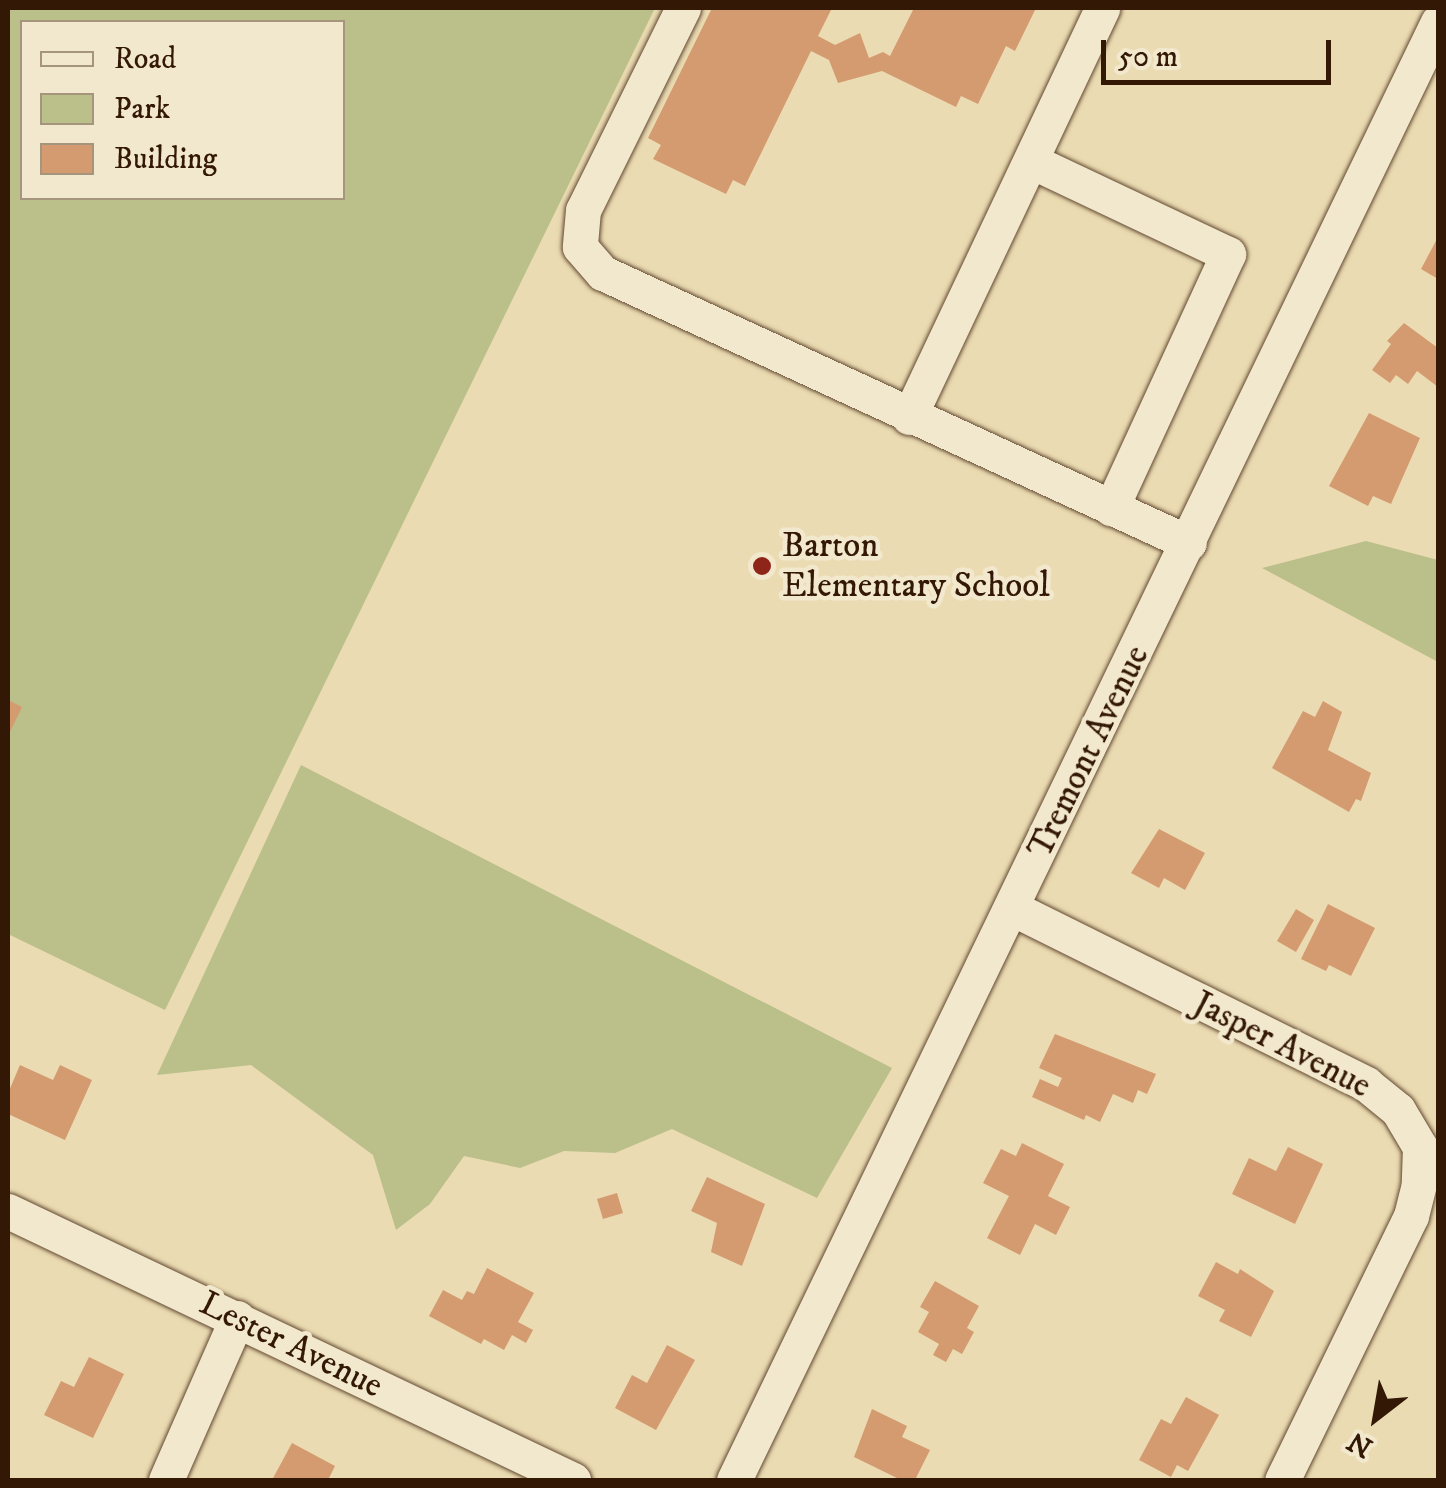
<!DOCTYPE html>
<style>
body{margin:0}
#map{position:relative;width:1446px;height:1488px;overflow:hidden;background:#ebdbb2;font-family:"IM FELL DW Pica",serif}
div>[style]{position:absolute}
.green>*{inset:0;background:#bbbf89}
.building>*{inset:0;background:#d49b70}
.roads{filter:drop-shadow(0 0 2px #624931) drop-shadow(0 0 2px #624931)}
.minor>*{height:35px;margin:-17.5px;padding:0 17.5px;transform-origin:17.5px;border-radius:17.5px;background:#f2e8cd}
.dots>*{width:28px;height:28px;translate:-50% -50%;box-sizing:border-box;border:5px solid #f2e8cd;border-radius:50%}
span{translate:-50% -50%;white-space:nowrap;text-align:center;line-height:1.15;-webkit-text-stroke:9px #f2e8cd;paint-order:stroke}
.poi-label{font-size:35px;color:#341806}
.left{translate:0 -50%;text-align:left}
.street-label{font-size:35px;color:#341806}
.frame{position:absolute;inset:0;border:10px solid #341806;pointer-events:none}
.legend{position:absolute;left:20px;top:20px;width:325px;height:180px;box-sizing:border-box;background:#f2e8cd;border:2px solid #a6957d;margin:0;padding:12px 18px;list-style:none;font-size:30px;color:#341806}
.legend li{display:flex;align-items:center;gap:20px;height:50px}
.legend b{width:50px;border:2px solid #a6957d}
.north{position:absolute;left:1326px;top:1368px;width:100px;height:100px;-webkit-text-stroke:8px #f2e8cd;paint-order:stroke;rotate:211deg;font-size:28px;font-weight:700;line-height:40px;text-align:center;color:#341806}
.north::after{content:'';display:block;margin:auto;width:35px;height:45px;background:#341806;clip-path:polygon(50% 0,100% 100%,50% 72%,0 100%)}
.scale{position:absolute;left:1101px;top:40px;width:230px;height:45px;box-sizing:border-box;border:5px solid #341806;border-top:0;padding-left:12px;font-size:30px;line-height:35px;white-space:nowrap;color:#341806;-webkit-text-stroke:8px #f2e8cd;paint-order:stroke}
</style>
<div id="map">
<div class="green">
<div style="clip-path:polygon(evenodd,8px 8px,655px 8px,165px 1010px,8px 934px,8px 8px,22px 22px,342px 22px,342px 198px,22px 198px,22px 22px)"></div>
<div style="clip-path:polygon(1366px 541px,1438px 560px,1438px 662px,1262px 568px)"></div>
<div style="clip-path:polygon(301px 765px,892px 1068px,817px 1198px,672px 1129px,615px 1153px,564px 1151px,520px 1168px,464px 1156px,430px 1204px,396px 1230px,373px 1155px,251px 1065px,157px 1075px)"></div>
</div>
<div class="building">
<div style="clip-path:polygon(712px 8px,832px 8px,818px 36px,835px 45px,860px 33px,869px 58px,883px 52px,890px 56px,914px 8px,1036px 8px,1015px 51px,1006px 46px,978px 104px,961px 96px,956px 107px,882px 71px,838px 83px,829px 60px,811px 51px,745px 186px,733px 180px,726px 194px,653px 159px,661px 145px,648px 138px)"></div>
<div style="clip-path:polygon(1438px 237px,1438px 279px,1421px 269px)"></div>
<div style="clip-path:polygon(1404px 323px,1438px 348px,1438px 387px,1417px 371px,1408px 384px,1396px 375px,1390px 383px,1372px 370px,1391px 344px,1387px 341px)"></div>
<div style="clip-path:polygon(1369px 413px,1420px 438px,1391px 504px,1373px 496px,1368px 506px,1329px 486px)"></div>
<div style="clip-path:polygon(8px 700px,22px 707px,8px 736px)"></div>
<div style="clip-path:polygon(1323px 701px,1342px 712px,1328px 750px,1371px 773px,1361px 801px,1356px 799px,1349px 812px,1272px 768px,1303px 711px,1315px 717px)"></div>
<div style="clip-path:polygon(1159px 829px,1205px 853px,1185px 890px,1164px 878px,1159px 888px,1131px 873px)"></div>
<div style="clip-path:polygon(1328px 904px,1375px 928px,1351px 976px,1329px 965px,1326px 971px,1301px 959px)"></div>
<div style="clip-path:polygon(1296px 909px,1314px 920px,1296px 952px,1277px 941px)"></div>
<div style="clip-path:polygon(1055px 1034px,1156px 1074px,1147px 1094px,1138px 1090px,1133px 1103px,1113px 1094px,1100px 1122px,1086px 1115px,1084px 1120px,1032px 1097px,1040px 1079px,1058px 1087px,1062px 1078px,1039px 1068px)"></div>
<div style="clip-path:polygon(20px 1065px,53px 1080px,60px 1065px,92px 1080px,65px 1140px,8px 1114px,8px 1093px)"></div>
<div style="clip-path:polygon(1022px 1143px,1064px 1164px,1048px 1196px,1070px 1207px,1056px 1235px,1035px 1224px,1020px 1255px,987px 1238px,1009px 1196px,983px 1183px,1001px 1149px,1016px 1156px)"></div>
<div style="clip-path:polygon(1288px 1147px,1323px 1164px,1295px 1224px,1232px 1194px,1249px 1158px,1276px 1171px)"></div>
<div style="clip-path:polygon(707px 1177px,765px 1204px,742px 1266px,711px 1252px,717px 1223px,691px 1211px)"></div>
<div style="clip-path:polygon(617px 1193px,623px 1213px,603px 1219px,597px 1199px)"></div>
<div style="clip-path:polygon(1216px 1262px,1238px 1274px,1240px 1269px,1274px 1291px,1251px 1337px,1219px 1321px,1225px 1310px,1198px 1296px)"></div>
<div style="clip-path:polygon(487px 1268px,534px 1293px,518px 1322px,533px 1330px,526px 1343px,512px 1335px,504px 1350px,484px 1339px,481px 1344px,429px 1316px,443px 1290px,462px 1300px,467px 1291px,474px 1294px)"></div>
<div style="clip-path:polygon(935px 1281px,979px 1306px,967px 1328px,974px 1332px,962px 1354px,953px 1349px,946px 1362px,933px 1355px,939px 1344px,918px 1332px,929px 1312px,920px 1307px)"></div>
<div style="clip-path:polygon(667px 1345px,695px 1360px,656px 1430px,615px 1408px,632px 1375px,647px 1383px)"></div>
<div style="clip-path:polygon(89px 1357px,124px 1374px,93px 1438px,44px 1415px,61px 1381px,74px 1387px)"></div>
<div style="clip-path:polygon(1186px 1397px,1219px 1415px,1188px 1471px,1177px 1465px,1171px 1477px,1139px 1460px,1161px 1419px,1171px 1424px)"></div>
<div style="clip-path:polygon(872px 1409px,907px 1426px,902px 1437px,930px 1450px,915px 1480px,901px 1480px,854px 1457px)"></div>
<div style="clip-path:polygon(292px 1443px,335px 1466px,328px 1480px,272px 1480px)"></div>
</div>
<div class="roads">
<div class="minor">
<div style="left:683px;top:8px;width:225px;rotate:116.3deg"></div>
<div style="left:583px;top:210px;width:37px;rotate:95deg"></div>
<div style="left:580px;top:247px;width:35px;rotate:49deg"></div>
<div style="left:603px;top:273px;width:645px;rotate:24.74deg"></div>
<div style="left:1031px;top:161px;width:218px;rotate:25.3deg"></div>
<div style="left:1228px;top:254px;width:280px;rotate:114.7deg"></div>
<div style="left:909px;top:417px;width:452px;rotate:-64.7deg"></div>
<div style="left:1014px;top:909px;width:393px;rotate:26.4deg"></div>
<div style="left:1366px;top:1084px;width:41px;rotate:39.1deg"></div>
<div style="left:1398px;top:1110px;width:43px;rotate:59.3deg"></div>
<div style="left:1420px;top:1147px;width:37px;rotate:92deg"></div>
<div style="left:1419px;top:1184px;width:33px;rotate:104deg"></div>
<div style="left:1411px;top:1216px;width:294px;rotate:116deg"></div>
<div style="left:8px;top:1211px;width:626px;rotate:25.46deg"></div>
<div style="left:166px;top:1480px;width:177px;rotate:-66.3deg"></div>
<div style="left:734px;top:1480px;width:1619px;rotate:-64.23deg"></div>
</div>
</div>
<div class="dots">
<div style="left:762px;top:566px;background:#8f2418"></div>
</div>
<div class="poi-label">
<span class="left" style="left:782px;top:566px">Barton<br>Elementary School</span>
</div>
<div class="street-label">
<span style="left:1089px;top:752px;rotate:-64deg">Tremont Avenue</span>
<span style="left:1282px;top:1045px;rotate:27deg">Jasper Avenue</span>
<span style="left:291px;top:1345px;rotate:26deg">Lester Avenue</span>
</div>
<div class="frame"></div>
<ul class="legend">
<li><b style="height:12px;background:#f2e8cd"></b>Road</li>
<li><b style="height:28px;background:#bbbf89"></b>Park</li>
<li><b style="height:28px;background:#d49b70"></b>Building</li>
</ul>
<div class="north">N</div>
<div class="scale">50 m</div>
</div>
